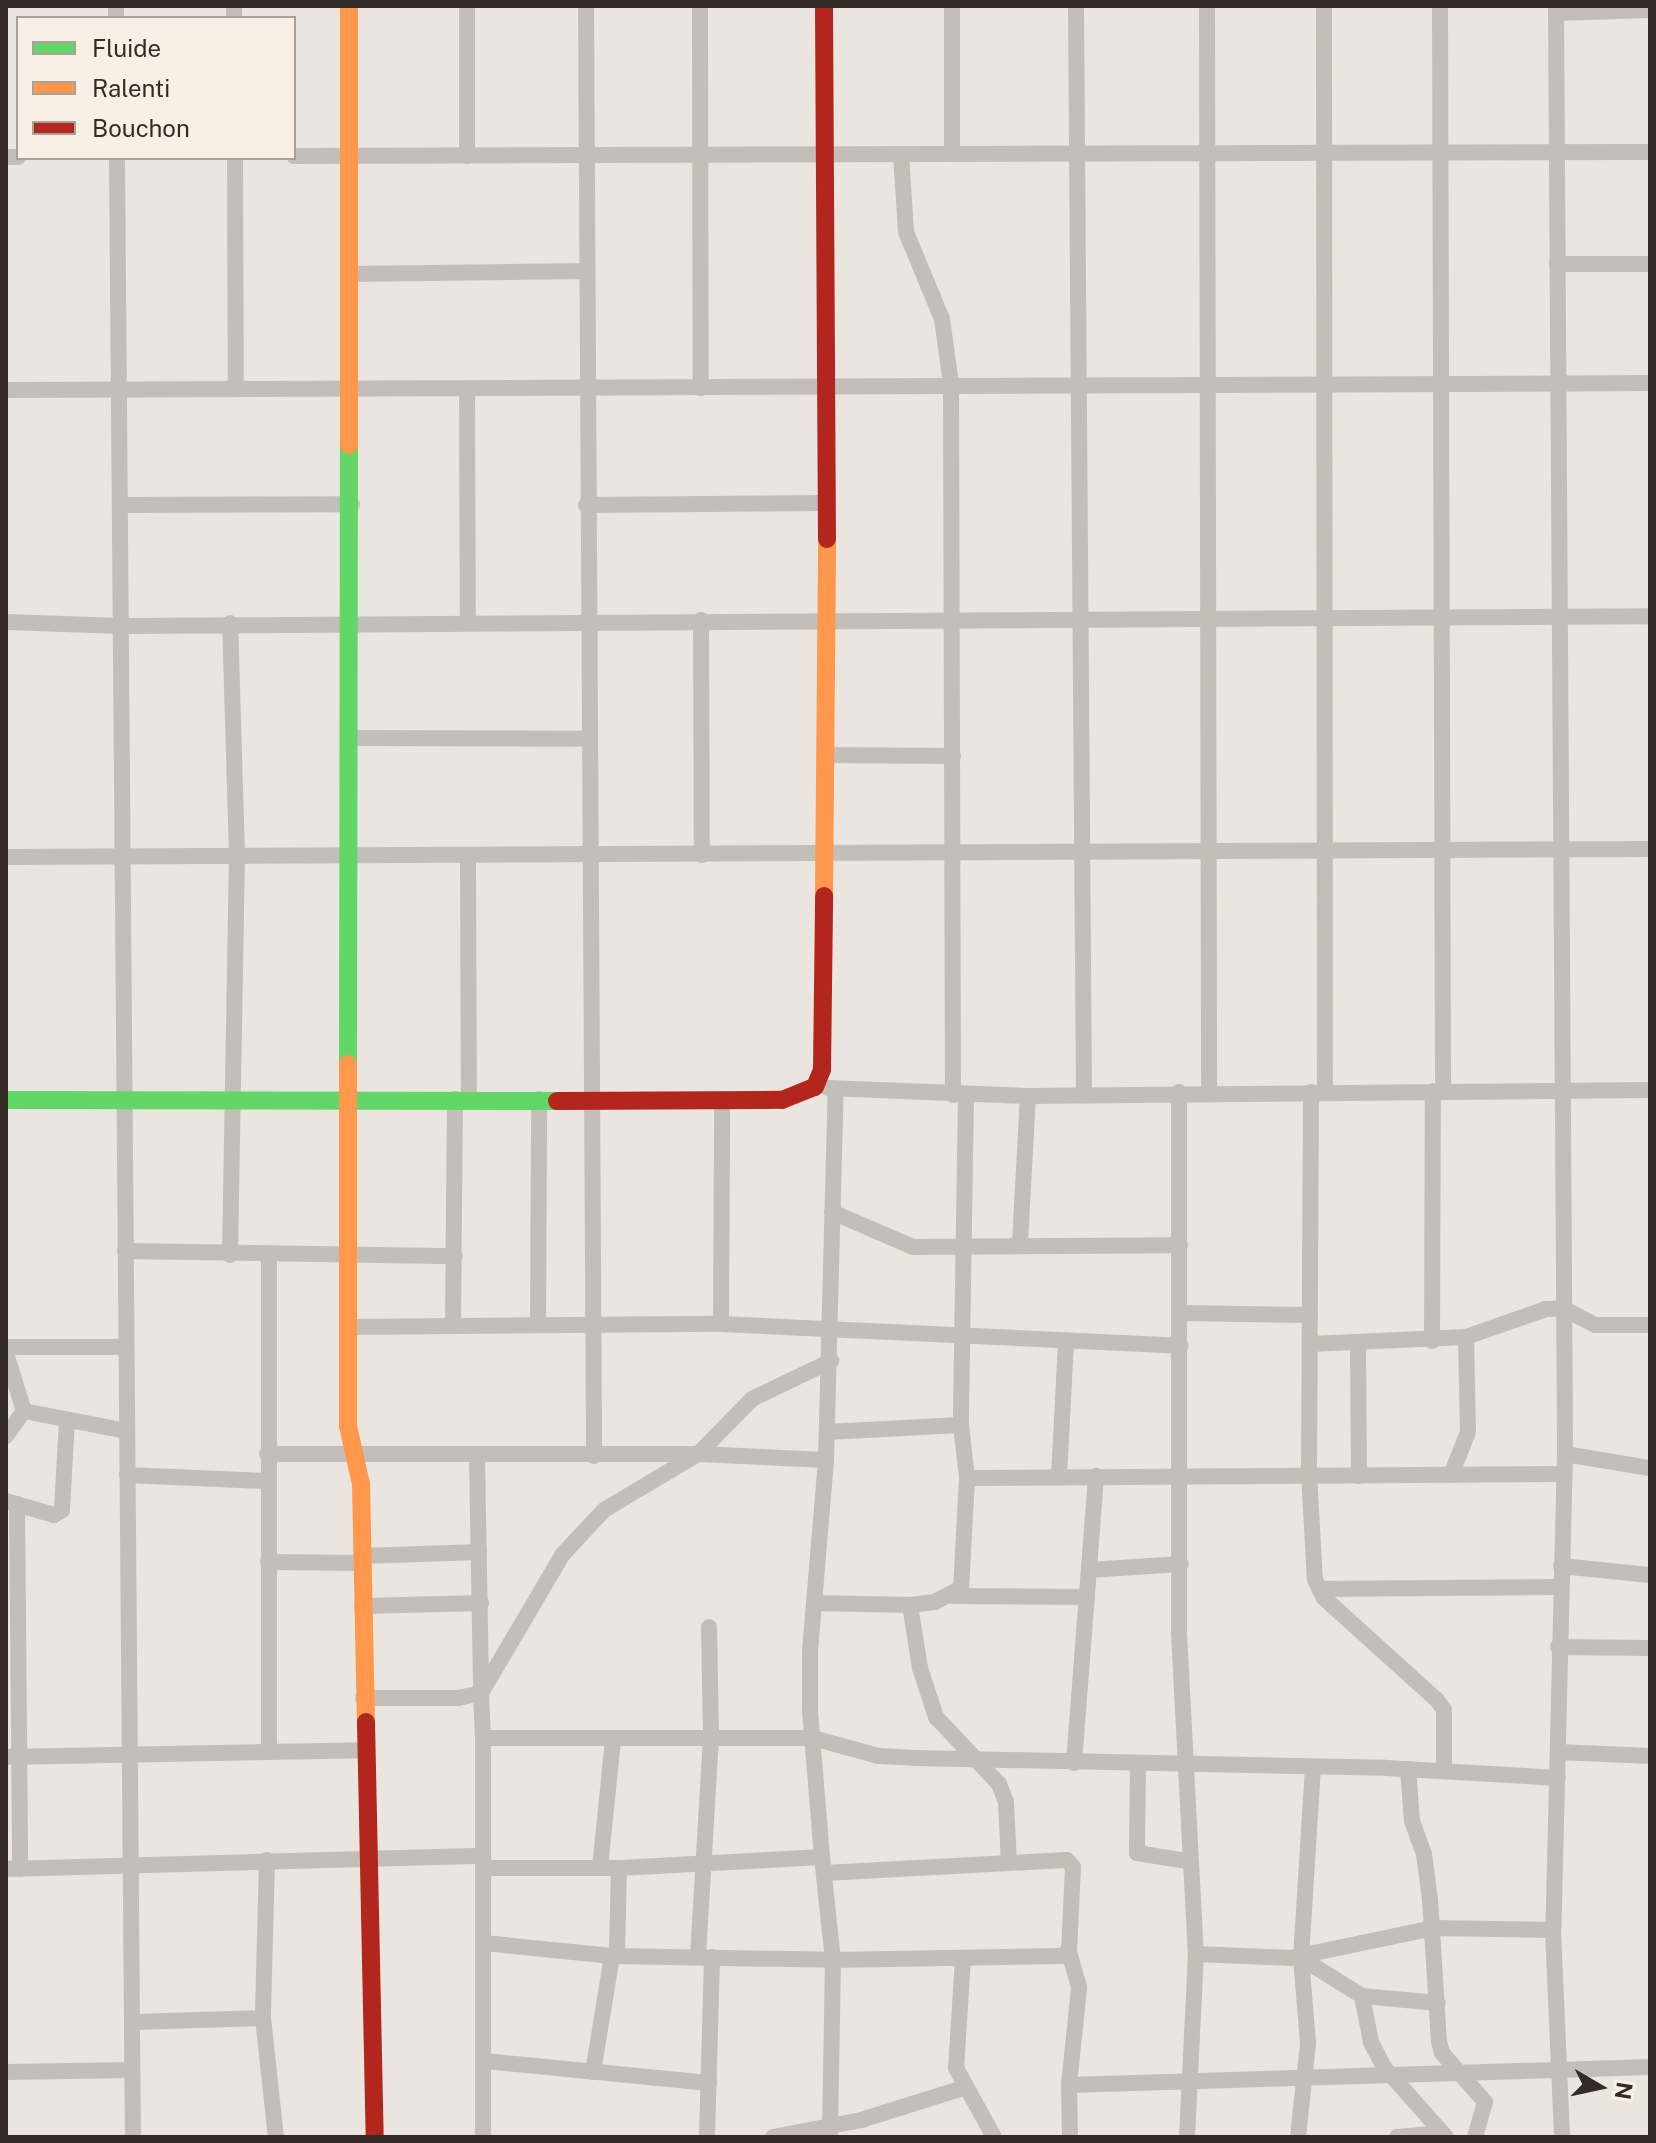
<!DOCTYPE html>
<style>
body{margin:0}
#map{position:relative;width:1656px;height:2143px;overflow:hidden;background:#ebe5df;font-family:"Public Sans",sans-serif}
div>[style]{position:absolute}
.street>*{height:16px;margin:-8px;padding:0 8px;transform-origin:8px;border-radius:8px;background:#c4beb8}
.fast>*{height:18px;margin:-9px;padding:0 9px;transform-origin:9px;border-radius:9px;background:#63d668}
.slow>*{height:18px;margin:-9px;padding:0 9px;transform-origin:9px;border-radius:9px;background:#ff974d}
.jam>*{height:18px;margin:-9px;padding:0 9px;transform-origin:9px;border-radius:9px;background:#b3261e}
span{translate:-50% -50%;white-space:nowrap;text-align:center;line-height:1.15;-webkit-text-stroke:6px #f9f0e5;paint-order:stroke}
.frame{position:absolute;inset:0;border:8px solid #352b26;pointer-events:none}
.legend{position:absolute;left:16px;top:16px;width:280px;height:144px;box-sizing:border-box;background:#f9f0e5;border:2px solid #aba199;margin:0;padding:10px 14px;list-style:none;font-size:24px;color:#352b26}
.legend li{display:flex;align-items:center;gap:16px;height:40px}
.legend b{width:40px;border:2px solid #aba199}
.north{position:absolute;left:1560px;top:2047px;width:80px;height:80px;-webkit-text-stroke:6px #f9f0e5;paint-order:stroke;rotate:99deg;font-size:22px;font-weight:700;line-height:32px;text-align:center;color:#352b26}
.north::after{content:'';display:block;margin:auto;width:28px;height:36px;background:#352b26;clip-path:polygon(50% 0,100% 100%,50% 72%,0 100%)}
</style>
<div id="map">
<div class="street">
<div style="left:116px;top:6px;width:12px;rotate:90deg"></div>
<div style="left:234px;top:6px;width:12px;rotate:90deg"></div>
<div style="left:467px;top:6px;width:150px;rotate:90deg"></div>
<div style="left:586px;top:6px;width:1450px;rotate:89.68deg"></div>
<div style="left:700px;top:6px;width:382px;rotate:89.9deg"></div>
<div style="left:952px;top:6px;width:148px;rotate:90deg"></div>
<div style="left:1076px;top:6px;width:1089px;rotate:89.58deg"></div>
<div style="left:1207px;top:6px;width:1086px;rotate:89.89deg"></div>
<div style="left:1324px;top:6px;width:1086px;rotate:89.95deg"></div>
<div style="left:1440px;top:6px;width:1085px;rotate:89.84deg"></div>
<div style="left:1556px;top:6px;width:1448px;rotate:89.64deg"></div>
<div style="left:1565px;top:1454px;width:476px;rotate:91.4deg"></div>
<div style="left:1553px;top:1930px;width:207px;rotate:87.5deg"></div>
<div style="left:1556px;top:13px;width:94px;rotate:-1.8deg"></div>
<div style="left:901px;top:154px;width:78px;rotate:86.3deg"></div>
<div style="left:906px;top:232px;width:94px;rotate:67.5deg"></div>
<div style="left:942px;top:319px;width:66px;rotate:82.1deg"></div>
<div style="left:951px;top:384px;width:711px;rotate:89.84deg"></div>
<div style="left:294px;top:156px;width:1356px;rotate:-0.17deg"></div>
<div style="left:6px;top:157px;width:12px"></div>
<div style="left:117px;top:158px;width:1979px;rotate:89.54deg"></div>
<div style="left:235px;top:158px;width:231px;rotate:89.8deg"></div>
<div style="left:1557px;top:264px;width:93px"></div>
<div style="left:348px;top:274px;width:238px;rotate:-0.7deg"></div>
<div style="left:467px;top:389px;width:231px;rotate:89.8deg"></div>
<div style="left:6px;top:390px;width:1644px;rotate:-0.24deg"></div>
<div style="left:120px;top:505px;width:232px;rotate:-0.2deg"></div>
<div style="left:586px;top:505px;width:241px;rotate:-0.5deg"></div>
<div style="left:701px;top:620px;width:235px;rotate:89.8deg"></div>
<div style="left:6px;top:622px;width:115px;rotate:2deg"></div>
<div style="left:121px;top:626px;width:1529px;rotate:-0.37deg"></div>
<div style="left:348px;top:738px;width:238px;rotate:0.2deg"></div>
<div style="left:825px;top:755px;width:128px;rotate:0.4deg"></div>
<div style="left:468px;top:855px;width:244px;rotate:89.8deg"></div>
<div style="left:6px;top:857px;width:1644px;rotate:-0.28deg"></div>
<div style="left:828px;top:1088px;width:200px;rotate:2.3deg"></div>
<div style="left:1028px;top:1096px;width:622px;rotate:-0.55deg"></div>
<div style="left:1179px;top:1092px;width:541px;rotate:90deg"></div>
<div style="left:1179px;top:1633px;width:321px;rotate:87deg"></div>
<div style="left:1311px;top:1092px;width:382px;rotate:90.3deg"></div>
<div style="left:1309px;top:1474px;width:106px;rotate:86.8deg"></div>
<div style="left:1315px;top:1580px;width:20px;rotate:63deg"></div>
<div style="left:1324px;top:1598px;width:152px;rotate:42.1deg"></div>
<div style="left:1437px;top:1700px;width:12px;rotate:55deg"></div>
<div style="left:1444px;top:1710px;width:61px;rotate:90deg"></div>
<div style="left:966px;top:1095px;width:330px;rotate:90.9deg"></div>
<div style="left:961px;top:1425px;width:53px;rotate:83.5deg"></div>
<div style="left:967px;top:1478px;width:597px;rotate:-0.38deg"></div>
<div style="left:832px;top:1212px;width:88px;rotate:23.4deg"></div>
<div style="left:913px;top:1247px;width:267px;rotate:-0.4deg"></div>
<div style="left:1020px;top:1243px;width:147px;rotate:-86.9deg"></div>
<div style="left:125px;top:1251px;width:330px;rotate:0.9deg"></div>
<div style="left:269px;top:1254px;width:498px;rotate:90deg"></div>
<div style="left:230px;top:1255px;width:399px;rotate:-89deg"></div>
<div style="left:237px;top:856px;width:233px;rotate:-91.7deg"></div>
<div style="left:1180px;top:1313px;width:130px;rotate:0.9deg"></div>
<div style="left:538px;top:1323px;width:224px;rotate:-89.7deg"></div>
<div style="left:721px;top:1324px;width:222px;rotate:-89.7deg"></div>
<div style="left:453px;top:1325px;width:226px;rotate:-89.5deg"></div>
<div style="left:348px;top:1327px;width:373px;rotate:-0.5deg"></div>
<div style="left:721px;top:1324px;width:460px;rotate:2.7deg"></div>
<div style="left:1432px;top:1341px;width:250px;rotate:-89.8deg"></div>
<div style="left:1358px;top:1342px;width:134px;rotate:89.6deg"></div>
<div style="left:1310px;top:1344px;width:156px;rotate:-2.6deg"></div>
<div style="left:1466px;top:1337px;width:85px;rotate:-19.3deg"></div>
<div style="left:1546px;top:1309px;width:18px"></div>
<div style="left:1564px;top:1309px;width:35px;rotate:27deg"></div>
<div style="left:1595px;top:1325px;width:55px"></div>
<div style="left:6px;top:1347px;width:120px"></div>
<div style="left:6px;top:1353px;width:61px;rotate:72.8deg"></div>
<div style="left:24px;top:1411px;width:31px;rotate:126deg"></div>
<div style="left:24px;top:1411px;width:105px;rotate:11deg"></div>
<div style="left:827px;top:1432px;width:134px;rotate:-3deg"></div>
<div style="left:267px;top:1454px;width:431px"></div>
<div style="left:698px;top:1454px;width:128px;rotate:2.7deg"></div>
<div style="left:1565px;top:1454px;width:86px;rotate:9.4deg"></div>
<div style="left:477px;top:1456px;width:234px;rotate:89deg"></div>
<div style="left:127px;top:1475px;width:140px;rotate:2.5deg"></div>
<div style="left:1451px;top:1475px;width:46px;rotate:-68.4deg"></div>
<div style="left:1468px;top:1432px;width:95px;rotate:-91.2deg"></div>
<div style="left:1059px;top:1476px;width:134px;rotate:-87deg"></div>
<div style="left:967px;top:1478px;width:110px;rotate:93.1deg"></div>
<div style="left:961px;top:1588px;width:30px;rotate:152deg"></div>
<div style="left:935px;top:1602px;width:25px;rotate:173deg"></div>
<div style="left:910px;top:1605px;width:64px;rotate:81deg"></div>
<div style="left:920px;top:1668px;width:52px;rotate:71.9deg"></div>
<div style="left:936px;top:1717px;width:92px;rotate:46.8deg"></div>
<div style="left:999px;top:1784px;width:19px;rotate:69deg"></div>
<div style="left:1006px;top:1802px;width:61px;rotate:87.2deg"></div>
<div style="left:6px;top:1501px;width:50px;rotate:16.3deg"></div>
<div style="left:54px;top:1515px;width:9px;rotate:-32deg"></div>
<div style="left:62px;top:1510px;width:89px;rotate:-86.8deg"></div>
<div style="left:17px;top:1504px;width:365px;rotate:89.5deg"></div>
<div style="left:362px;top:1556px;width:117px;rotate:-2deg"></div>
<div style="left:268px;top:1562px;width:94px;rotate:0.6deg"></div>
<div style="left:1561px;top:1566px;width:89px;rotate:5.8deg"></div>
<div style="left:1089px;top:1570px;width:92px;rotate:-3.7deg"></div>
<div style="left:1319px;top:1589px;width:241px;rotate:-0.5deg"></div>
<div style="left:952px;top:1596px;width:135px;rotate:0.4deg"></div>
<div style="left:814px;top:1603px;width:96px;rotate:1.2deg"></div>
<div style="left:362px;top:1606px;width:119px;rotate:-1.4deg"></div>
<div style="left:1558px;top:1647px;width:92px;rotate:0.6deg"></div>
<div style="left:481px;top:1693px;width:161px;rotate:-59.5deg"></div>
<div style="left:563px;top:1554px;width:60px;rotate:-47deg"></div>
<div style="left:604px;top:1510px;width:109px;rotate:-30.8deg"></div>
<div style="left:698px;top:1454px;width:77px;rotate:-45.5deg"></div>
<div style="left:752px;top:1399px;width:88px;rotate:-25.7deg"></div>
<div style="left:363px;top:1698px;width:95px"></div>
<div style="left:458px;top:1698px;width:24px;rotate:-12deg"></div>
<div style="left:481px;top:1693px;width:45px;rotate:87.5deg"></div>
<div style="left:483px;top:1738px;width:330px"></div>
<div style="left:813px;top:1738px;width:68px;rotate:15.3deg"></div>
<div style="left:879px;top:1756px;width:36px;rotate:3deg"></div>
<div style="left:915px;top:1758px;width:471px;rotate:1.2deg"></div>
<div style="left:1386px;top:1768px;width:172px;rotate:3.3deg"></div>
<div style="left:1558px;top:1752px;width:92px;rotate:2.5deg"></div>
<div style="left:6px;top:1757px;width:357px;rotate:-1.1deg"></div>
<div style="left:1074px;top:1763px;width:288px;rotate:-85.6deg"></div>
<div style="left:1138px;top:1765px;width:88px;rotate:90.7deg"></div>
<div style="left:1137px;top:1853px;width:51px;rotate:9.1deg"></div>
<div style="left:1408px;top:1769px;width:52px;rotate:85.6deg"></div>
<div style="left:1412px;top:1821px;width:35px;rotate:70deg"></div>
<div style="left:1424px;top:1854px;width:45px;rotate:82.4deg"></div>
<div style="left:1430px;top:1899px;width:142px;rotate:86.4deg"></div>
<div style="left:1439px;top:2041px;width:12px;rotate:76deg"></div>
<div style="left:1442px;top:2053px;width:65px;rotate:48.7deg"></div>
<div style="left:1485px;top:2102px;width:36px;rotate:106deg"></div>
<div style="left:267px;top:1860px;width:158px;rotate:91.5deg"></div>
<div style="left:263px;top:2018px;width:120px;rotate:83.8deg"></div>
<div style="left:484px;top:1868px;width:135px"></div>
<div style="left:619px;top:1868px;width:203px;rotate:-3.1deg"></div>
<div style="left:600px;top:1868px;width:128px;rotate:-84.2deg"></div>
<div style="left:6px;top:1869px;width:477px;rotate:-1.6deg"></div>
<div style="left:825px;top:1873px;width:242px;rotate:-3.1deg"></div>
<div style="left:1067px;top:1860px;width:9px;rotate:49deg"></div>
<div style="left:1073px;top:1867px;width:85px;rotate:92.7deg"></div>
<div style="left:1069px;top:1952px;width:9px;rotate:153deg"></div>
<div style="left:1061px;top:1956px;width:228px;rotate:179deg"></div>
<div style="left:833px;top:1960px;width:104px;rotate:-96.1deg"></div>
<div style="left:822px;top:1857px;width:147px;rotate:-94.7deg"></div>
<div style="left:810px;top:1710px;width:59px;rotate:-90deg"></div>
<div style="left:810px;top:1651px;width:192px;rotate:-85.2deg"></div>
<div style="left:826px;top:1460px;width:372px;rotate:-88.5deg"></div>
<div style="left:484px;top:1943px;width:129px;rotate:5.8deg"></div>
<div style="left:1069px;top:1952px;width:37px;rotate:74deg"></div>
<div style="left:1079px;top:1988px;width:98px;rotate:95.9deg"></div>
<div style="left:1069px;top:2085px;width:52px;rotate:88.9deg"></div>
<div style="left:617px;top:1953px;width:85px;rotate:-88.7deg"></div>
<div style="left:698px;top:1956px;width:218px;rotate:-86.6deg"></div>
<div style="left:711px;top:1738px;width:111px;rotate:-91deg"></div>
<div style="left:963px;top:1958px;width:110px;rotate:93.6deg"></div>
<div style="left:956px;top:2068px;width:79px;rotate:61.2deg"></div>
<div style="left:1301px;top:1958px;width:72px;rotate:31.9deg"></div>
<div style="left:1362px;top:1996px;width:76px;rotate:5.3deg"></div>
<div style="left:1362px;top:1996px;width:47px;rotate:78.9deg"></div>
<div style="left:1371px;top:2042px;width:27px;rotate:63deg"></div>
<div style="left:1383px;top:2066px;width:95px;rotate:48.4deg"></div>
<div style="left:132px;top:2022px;width:131px;rotate:-1.7deg"></div>
<div style="left:485px;top:2061px;width:225px;rotate:5.6deg"></div>
<div style="left:6px;top:2072px;width:126px;rotate:-0.9deg"></div>
<div style="left:593px;top:2072px;width:118px;rotate:-80.7deg"></div>
<div style="left:612px;top:1956px;width:221px;rotate:1deg"></div>
<div style="left:833px;top:1960px;width:177px;rotate:91deg"></div>
<div style="left:1069px;top:2085px;width:581px;rotate:-1.77deg"></div>
<div style="left:483px;top:2137px;width:399px;rotate:-90deg"></div>
<div style="left:707px;top:2137px;width:180px;rotate:-88.4deg"></div>
<div style="left:773px;top:2137px;width:90px;rotate:-10.9deg"></div>
<div style="left:861px;top:2120px;width:110px;rotate:-17.4deg"></div>
<div style="left:1187px;top:2137px;width:183px;rotate:-87.2deg"></div>
<div style="left:1196px;top:1954px;width:94px;rotate:2.4deg"></div>
<div style="left:1290px;top:1958px;width:146px;rotate:-11.8deg"></div>
<div style="left:1433px;top:1928px;width:120px;rotate:1deg"></div>
<div style="left:1298px;top:2137px;width:95px;rotate:-83.9deg"></div>
<div style="left:1308px;top:2043px;width:85px;rotate:-94.7deg"></div>
<div style="left:1301px;top:1958px;width:191px;rotate:-86.4deg"></div>
<div style="left:1397px;top:2137px;width:45px;rotate:-5.1deg"></div>
</div>
<div class="fast">
<div style="left:348px;top:1064px;width:619px;rotate:-89.91deg"></div>
<div style="left:6px;top:1100px;width:551px;rotate:0.1deg"></div>
</div>
<div class="slow">
<div style="left:349px;top:445px;width:439px;rotate:-90deg"></div>
<div style="left:824px;top:896px;width:357px;rotate:-89.5deg"></div>
<div style="left:348px;top:1064px;width:362px;rotate:90deg"></div>
<div style="left:348px;top:1426px;width:59px;rotate:77.4deg"></div>
<div style="left:361px;top:1484px;width:238px;rotate:88.8deg"></div>
</div>
<div class="jam">
<div style="left:824px;top:6px;width:533px;rotate:89.68deg"></div>
<div style="left:557px;top:1101px;width:225px;rotate:-0.3deg"></div>
<div style="left:782px;top:1100px;width:35px;rotate:-22deg"></div>
<div style="left:815px;top:1087px;width:18px;rotate:-68deg"></div>
<div style="left:822px;top:1070px;width:174px;rotate:-89.3deg"></div>
<div style="left:366px;top:1722px;width:415px;rotate:88.8deg"></div>
</div>
<div class="frame"></div>
<ul class="legend">
<li><b style="height:10px;background:#63d668"></b>Fluide</li>
<li><b style="height:10px;background:#ff974d"></b>Ralenti</li>
<li><b style="height:10px;background:#b3261e"></b>Bouchon</li>
</ul>
<div class="north">N</div>
</div>
